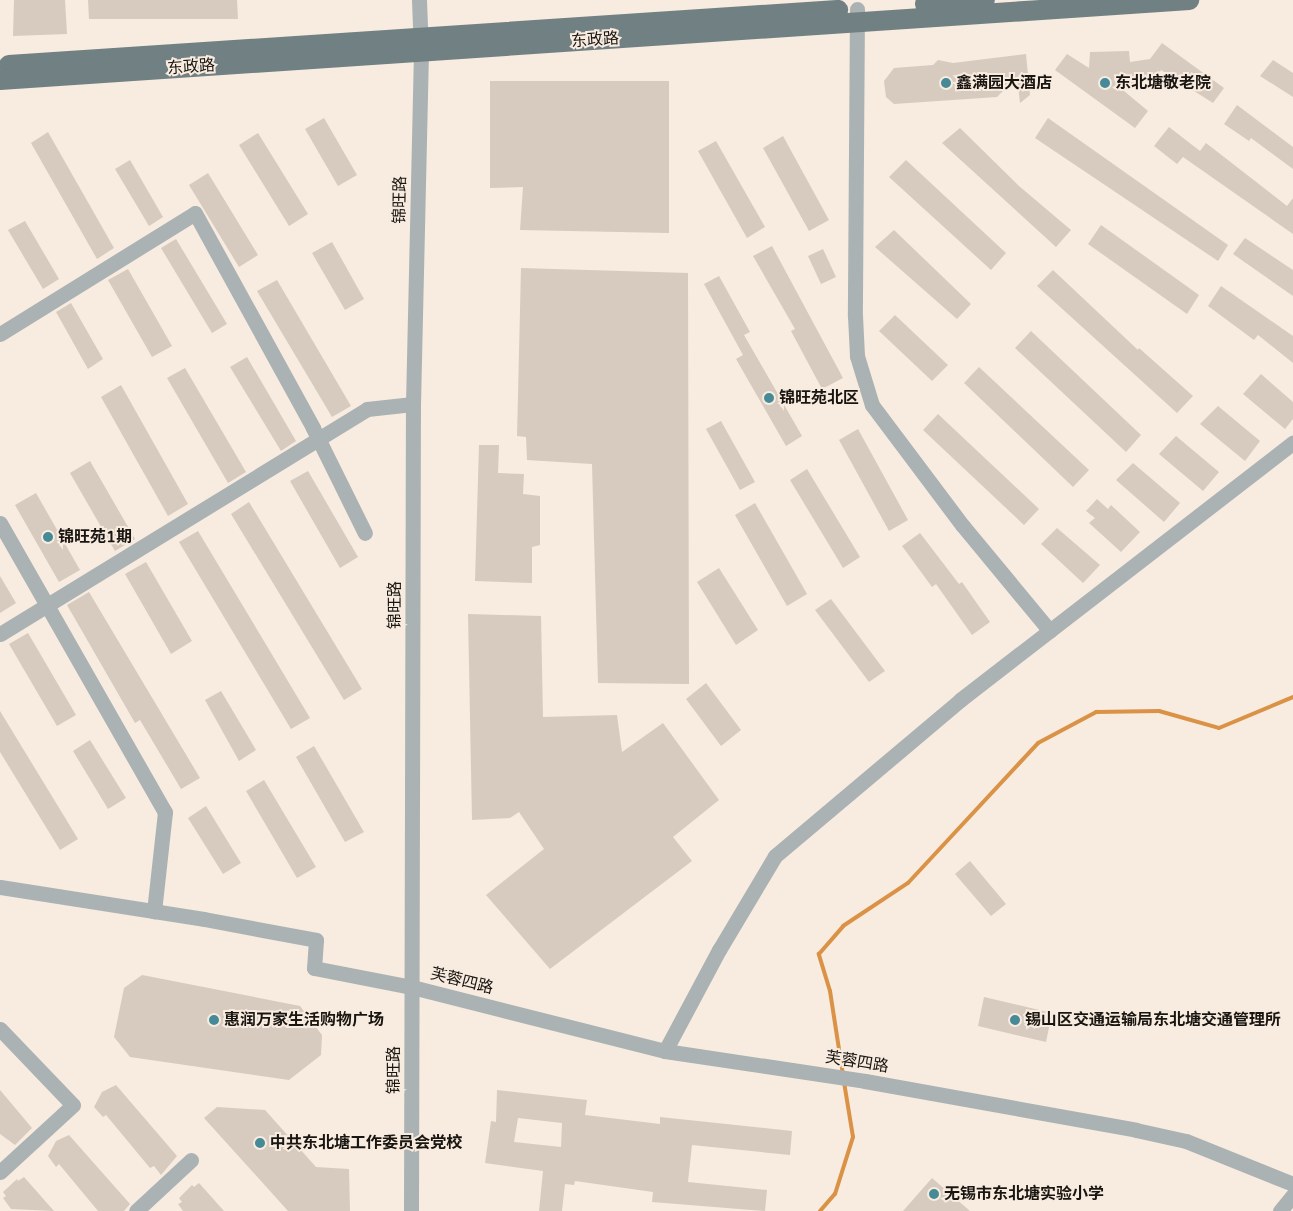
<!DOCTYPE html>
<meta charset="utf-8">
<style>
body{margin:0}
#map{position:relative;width:1293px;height:1211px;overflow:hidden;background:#f8ebdf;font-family:"Varela Round","Noto Sans SC",sans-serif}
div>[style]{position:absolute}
.stream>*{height:4px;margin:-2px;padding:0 2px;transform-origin:2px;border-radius:2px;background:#da9246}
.building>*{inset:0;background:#d7cabf}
.minor>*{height:15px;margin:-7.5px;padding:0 7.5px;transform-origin:7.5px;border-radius:7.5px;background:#aab2b4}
.major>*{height:20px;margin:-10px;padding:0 10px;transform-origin:10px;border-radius:10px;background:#718083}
.dots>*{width:14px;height:14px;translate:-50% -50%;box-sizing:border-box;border:2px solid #f8ebdf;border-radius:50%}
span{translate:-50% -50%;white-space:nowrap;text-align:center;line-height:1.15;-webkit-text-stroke:4px #f8ebdf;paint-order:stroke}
.street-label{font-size:16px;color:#191511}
.poi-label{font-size:16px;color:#191511;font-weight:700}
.left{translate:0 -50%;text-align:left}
</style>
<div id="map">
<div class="stream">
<div style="left:843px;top:1075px;width:85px;rotate:-98.8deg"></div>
<div style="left:830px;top:991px;width:39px;rotate:-107deg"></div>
<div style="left:819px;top:954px;width:37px;rotate:-49deg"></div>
<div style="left:843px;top:926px;width:78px;rotate:-33.5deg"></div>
<div style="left:908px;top:883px;width:191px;rotate:-47.1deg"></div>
<div style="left:1038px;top:743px;width:66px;rotate:-28.1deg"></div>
<div style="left:1096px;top:712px;width:63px;rotate:-0.9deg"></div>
<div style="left:1159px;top:711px;width:62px;rotate:15.8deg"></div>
<div style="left:1219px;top:728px;width:80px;rotate:-22.7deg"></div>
<div style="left:820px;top:1211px;width:23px;rotate:-49deg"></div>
<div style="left:835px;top:1194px;width:60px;rotate:-72.5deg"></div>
<div style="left:853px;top:1137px;width:56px;rotate:-99.3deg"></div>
</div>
<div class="building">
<div style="clip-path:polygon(14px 0,65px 0,67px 34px,13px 36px)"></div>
<div style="clip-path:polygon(88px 0,237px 0,238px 19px,89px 19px)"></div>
<div style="clip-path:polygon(1162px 43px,1224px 88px,1213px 103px,1161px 70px,1157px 79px,1118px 86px,1148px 111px,1135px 128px,1055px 70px,1067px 54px,1089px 68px,1090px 52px,1129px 51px,1130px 62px,1150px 59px)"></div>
<div style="clip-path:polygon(1026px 54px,1030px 95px,1020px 103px,1017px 77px,997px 97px,894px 104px,886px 97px,884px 81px,894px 68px,933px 65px,938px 60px,953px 63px)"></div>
<div style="clip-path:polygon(1273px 60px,1293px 73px,1293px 97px,1260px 76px)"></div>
<div style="clip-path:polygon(490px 81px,669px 81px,669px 233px,520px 230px,523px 187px,490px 188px)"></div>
<div style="clip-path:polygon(1237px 105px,1293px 147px,1293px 169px,1251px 138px,1249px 141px,1224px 124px)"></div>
<div style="clip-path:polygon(324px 118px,357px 175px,338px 186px,305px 129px)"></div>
<div style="clip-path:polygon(1048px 118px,1228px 245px,1218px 261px,1035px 138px)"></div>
<div style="clip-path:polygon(1169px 127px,1200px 151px,1206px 143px,1287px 206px,1293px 198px,1293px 234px,1183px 157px,1177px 164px,1154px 146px)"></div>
<div style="clip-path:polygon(960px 128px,1019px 186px,1071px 230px,1056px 247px,942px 143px)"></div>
<div style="clip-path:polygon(48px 132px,114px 248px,97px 259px,31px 143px)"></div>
<div style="clip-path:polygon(258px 133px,308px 214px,289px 226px,239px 145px)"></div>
<div style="clip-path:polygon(783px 136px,829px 220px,809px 231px,763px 148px)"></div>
<div style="clip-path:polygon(716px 141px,765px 227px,747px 238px,698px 151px)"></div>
<div style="clip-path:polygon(130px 160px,163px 217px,149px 226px,115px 169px)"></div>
<div style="clip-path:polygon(906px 160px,1006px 253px,991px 270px,889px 177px)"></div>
<div style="clip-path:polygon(208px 173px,258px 255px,239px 267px,189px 185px)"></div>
<div style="clip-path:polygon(25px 221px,59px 279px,43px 289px,8px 230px)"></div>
<div style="clip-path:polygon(1101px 225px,1199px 295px,1187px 314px,1088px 244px)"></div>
<div style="clip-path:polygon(894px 230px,971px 304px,957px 319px,875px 247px)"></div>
<div style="clip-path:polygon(1245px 238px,1293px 270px,1293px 296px,1233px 254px)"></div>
<div style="clip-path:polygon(176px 239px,227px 324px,212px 333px,161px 248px)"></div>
<div style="clip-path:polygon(332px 242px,364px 299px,345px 310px,312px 253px)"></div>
<div style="clip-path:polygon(772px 246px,843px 378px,822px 389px,791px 331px,795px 329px,753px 256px)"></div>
<div style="clip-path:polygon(823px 249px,836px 277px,821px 284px,808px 256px)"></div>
<div style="clip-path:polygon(521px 268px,688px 273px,689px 684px,598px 683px,592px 464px,527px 460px,526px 437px,517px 436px)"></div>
<div style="clip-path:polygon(128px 269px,172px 346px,152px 357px,108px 280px)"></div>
<div style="clip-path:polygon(1053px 270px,1138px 350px,1139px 348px,1193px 396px,1177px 413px,1037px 286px)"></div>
<div style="clip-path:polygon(719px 276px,750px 332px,744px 335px,802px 436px,786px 446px,736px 359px,743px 355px,704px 284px)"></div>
<div style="clip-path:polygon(277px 280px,351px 406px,332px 417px,257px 291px)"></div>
<div style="clip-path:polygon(1221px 286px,1293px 336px,1293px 363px,1258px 335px,1254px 340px,1208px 306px)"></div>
<div style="clip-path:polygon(71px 303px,103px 359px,88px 369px,56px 312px)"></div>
<div style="clip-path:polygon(895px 315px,948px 365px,932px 381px,879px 331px)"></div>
<div style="clip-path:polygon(1031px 331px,1141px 435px,1126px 452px,1015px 348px)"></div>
<div style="clip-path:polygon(247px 357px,296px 441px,281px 451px,230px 367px)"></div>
<div style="clip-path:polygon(979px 367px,1089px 470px,1073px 487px,964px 383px)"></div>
<div style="clip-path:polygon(185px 368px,246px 472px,228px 483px,167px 378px)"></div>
<div style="clip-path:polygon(1261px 374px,1293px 402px,1293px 419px,1285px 429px,1243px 394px)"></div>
<div style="clip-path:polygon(121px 385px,188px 504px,168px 516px,101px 397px)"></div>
<div style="clip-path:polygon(1218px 406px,1260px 441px,1245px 461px,1200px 424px)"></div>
<div style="clip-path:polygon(938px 414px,1039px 509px,1024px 525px,923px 430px)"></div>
<div style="clip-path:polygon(721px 421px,755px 482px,740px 490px,706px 429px)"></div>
<div style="clip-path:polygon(858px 429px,908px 520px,889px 531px,839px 440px)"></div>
<div style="clip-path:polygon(1176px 436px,1219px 472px,1203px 491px,1159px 454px)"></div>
<div style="clip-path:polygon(479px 445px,499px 445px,498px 473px,524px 474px,523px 494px,540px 496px,540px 545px,532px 547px,532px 583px,475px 581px)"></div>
<div style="clip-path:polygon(90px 461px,135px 539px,115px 551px,70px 473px)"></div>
<div style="clip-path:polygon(1133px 463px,1180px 503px,1164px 522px,1116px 480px)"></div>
<div style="clip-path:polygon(807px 469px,860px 557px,843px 568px,790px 480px)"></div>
<div style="clip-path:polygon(308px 471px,358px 557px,340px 568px,290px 481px)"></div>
<div style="clip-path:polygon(36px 493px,80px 570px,59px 582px,15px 505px)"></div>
<div style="clip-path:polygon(1097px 499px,1108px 509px,1111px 505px,1140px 532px,1121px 552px,1089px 523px,1095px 518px,1086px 511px)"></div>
<div style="clip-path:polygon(249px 502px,362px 689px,344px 700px,231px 514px)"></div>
<div style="clip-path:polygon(755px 503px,807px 594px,787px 606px,735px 515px)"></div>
<div style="clip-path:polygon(1057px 528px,1100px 565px,1083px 583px,1041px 544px)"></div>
<div style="clip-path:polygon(198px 531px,310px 718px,291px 729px,179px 542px)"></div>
<div style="clip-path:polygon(920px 533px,959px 584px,962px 582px,990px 622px,972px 635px,936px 584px,932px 587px,902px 546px)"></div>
<div style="clip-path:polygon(146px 562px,192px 641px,171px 654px,125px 574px)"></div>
<div style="clip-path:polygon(719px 568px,758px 630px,736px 645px,697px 582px)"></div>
<div style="clip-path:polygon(0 576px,16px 603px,0 613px)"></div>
<div style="clip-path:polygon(89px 592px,200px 778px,181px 789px,140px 720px,135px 723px,67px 605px)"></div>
<div style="clip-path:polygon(831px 599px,885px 671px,869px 682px,815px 610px)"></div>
<div style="clip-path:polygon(468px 614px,541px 616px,543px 717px,617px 715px,622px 752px,663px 723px,719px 800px,673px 837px,692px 861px,550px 969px,486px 895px,544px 849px,519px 812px,510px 818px,472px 820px)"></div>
<div style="clip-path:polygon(28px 633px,76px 715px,57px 726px,9px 644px)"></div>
<div style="clip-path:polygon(706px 683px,741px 730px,721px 746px,686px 699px)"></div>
<div style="clip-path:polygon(221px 691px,256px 750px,239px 761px,205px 700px)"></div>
<div style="clip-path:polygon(0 711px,78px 839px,60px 850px,0 752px)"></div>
<div style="clip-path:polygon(90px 740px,126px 798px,108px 809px,73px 751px)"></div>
<div style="clip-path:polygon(314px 746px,364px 832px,345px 842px,296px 757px)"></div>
<div style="clip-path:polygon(264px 780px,316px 867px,297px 878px,246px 791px)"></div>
<div style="clip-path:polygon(206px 806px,241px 863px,223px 874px,188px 818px)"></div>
<div style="clip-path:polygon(970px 861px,1006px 904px,991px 916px,955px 874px)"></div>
<div style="clip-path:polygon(142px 975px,300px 1006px,322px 1035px,321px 1055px,289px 1080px,130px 1057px,114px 1037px,124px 988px)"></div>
<div style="clip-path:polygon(984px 997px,1052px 1013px,1046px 1042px,978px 1026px)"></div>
<div style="clip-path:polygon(116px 1085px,177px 1156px,161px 1175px,154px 1166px,150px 1168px,106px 1115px,103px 1117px,94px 1107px,102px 1092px)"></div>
<div style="clip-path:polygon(0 1090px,32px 1128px,15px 1145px,0 1134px)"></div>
<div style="clip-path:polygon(evenodd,497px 1090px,587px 1100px,585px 1115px,660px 1124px,660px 1117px,792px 1131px,790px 1155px,692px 1145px,688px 1182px,767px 1190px,765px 1211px,652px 1202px,653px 1192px,575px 1181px,574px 1185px,565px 1184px,562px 1211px,539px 1211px,543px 1171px,485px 1163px,491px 1121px,496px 1122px,497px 1090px,518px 1118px,562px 1123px,561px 1147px,514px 1142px,518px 1118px)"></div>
<div style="clip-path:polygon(217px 1107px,265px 1110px,316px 1167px,349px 1169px,350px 1211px,288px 1211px,204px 1118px)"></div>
<div style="clip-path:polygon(69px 1135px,130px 1204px,124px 1211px,98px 1211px,59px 1164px,56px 1167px,48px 1156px,56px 1141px)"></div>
<div style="clip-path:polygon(24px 1177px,54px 1211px,11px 1209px,3px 1198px,6px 1196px,3px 1192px,17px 1179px,18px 1181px)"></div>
<div style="clip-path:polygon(932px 1178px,970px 1211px,903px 1211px)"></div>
<div style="clip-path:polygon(199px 1183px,224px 1211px,183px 1211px,178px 1204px,182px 1202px,179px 1198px,192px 1185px,194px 1187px)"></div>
</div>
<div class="minor">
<div style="left:857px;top:9px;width:307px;rotate:90.4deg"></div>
<div style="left:855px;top:316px;width:40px;rotate:87.1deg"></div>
<div style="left:857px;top:356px;width:51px;rotate:73deg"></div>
<div style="left:872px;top:405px;width:151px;rotate:53.1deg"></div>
<div style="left:963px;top:526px;width:136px;rotate:50.4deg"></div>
<div style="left:0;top:334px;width:229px;rotate:-31.8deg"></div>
<div style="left:195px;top:213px;width:245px;rotate:61.2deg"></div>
<div style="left:313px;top:428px;width:117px;rotate:63.7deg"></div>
<div style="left:0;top:523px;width:333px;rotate:60.3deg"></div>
<div style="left:165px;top:812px;width:100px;rotate:96.3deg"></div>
<div style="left:0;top:634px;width:430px;rotate:-31.5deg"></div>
<div style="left:367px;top:409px;width:46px;rotate:-6.2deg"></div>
<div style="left:0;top:887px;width:206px;rotate:8.9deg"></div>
<div style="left:204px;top:919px;width:114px;rotate:10.6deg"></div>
<div style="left:316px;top:940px;width:28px;rotate:94deg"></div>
<div style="left:314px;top:968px;width:100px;rotate:11deg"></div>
<div style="left:412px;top:987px;width:261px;rotate:14.2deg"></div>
<div style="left:665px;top:1051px;width:202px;rotate:8.5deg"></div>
<div style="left:865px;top:1081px;width:275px;rotate:10.2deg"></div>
<div style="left:1136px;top:1130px;width:51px;rotate:12.4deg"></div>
<div style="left:1186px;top:1141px;width:115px;rotate:21.9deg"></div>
<div style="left:0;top:1029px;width:105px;rotate:46.2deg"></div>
<div style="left:73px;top:1105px;width:99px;rotate:137.5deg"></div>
<div style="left:665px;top:1051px;width:115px;rotate:-61.9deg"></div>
<div style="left:719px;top:950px;width:109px;rotate:-59.2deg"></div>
<div style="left:775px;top:856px;width:242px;rotate:-40.1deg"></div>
<div style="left:960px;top:700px;width:421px;rotate:-37.7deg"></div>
<div style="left:136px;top:1211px;width:75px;rotate:-42.8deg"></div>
<div style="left:411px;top:1211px;width:807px;rotate:-89.86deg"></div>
<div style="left:413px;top:404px;width:352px;rotate:-88.7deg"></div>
<div style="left:421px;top:52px;width:52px;rotate:-92.2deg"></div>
<div style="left:1280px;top:1211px;width:21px;rotate:-51deg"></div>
</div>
<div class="major">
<div style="left:925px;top:4px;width:60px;rotate:-3.8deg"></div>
<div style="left:9px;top:65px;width:831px;rotate:-3.8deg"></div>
<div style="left:0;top:80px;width:1192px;rotate:-3.85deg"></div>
</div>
<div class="dots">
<div style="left:946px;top:83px;background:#458a96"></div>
<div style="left:1105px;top:83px;background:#458a96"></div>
<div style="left:769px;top:398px;background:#458a96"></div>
<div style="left:48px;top:537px;background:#458a96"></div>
<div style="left:214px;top:1020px;background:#458a96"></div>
<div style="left:1015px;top:1020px;background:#458a96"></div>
<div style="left:260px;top:1143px;background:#458a96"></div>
<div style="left:934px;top:1194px;background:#458a96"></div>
</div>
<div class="street-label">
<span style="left:595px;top:40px;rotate:-4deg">东政路</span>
<span style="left:191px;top:67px;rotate:-4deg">东政路</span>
<span style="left:400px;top:200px;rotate:-89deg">锦旺路</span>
<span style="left:395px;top:605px;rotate:-90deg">锦旺路</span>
<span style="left:462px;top:981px;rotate:14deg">芙蓉四路</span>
<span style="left:857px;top:1062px;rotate:9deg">芙蓉四路</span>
<span style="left:394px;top:1070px;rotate:-90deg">锦旺路</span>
</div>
<div class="poi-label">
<span class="left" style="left:956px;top:83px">鑫满园大酒店</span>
<span class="left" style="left:1115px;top:83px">东北塘敬老院</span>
<span class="left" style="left:779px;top:398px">锦旺苑北区</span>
<span class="left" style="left:58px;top:537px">锦旺苑1期</span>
<span class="left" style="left:224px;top:1020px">惠润万家生活购物广场</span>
<span class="left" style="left:1025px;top:1020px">锡山区交通运输局东北塘交通管理所</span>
<span class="left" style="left:270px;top:1143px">中共东北塘工作委员会党校</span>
<span class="left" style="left:944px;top:1194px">无锡市东北塘实验小学</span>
</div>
</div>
